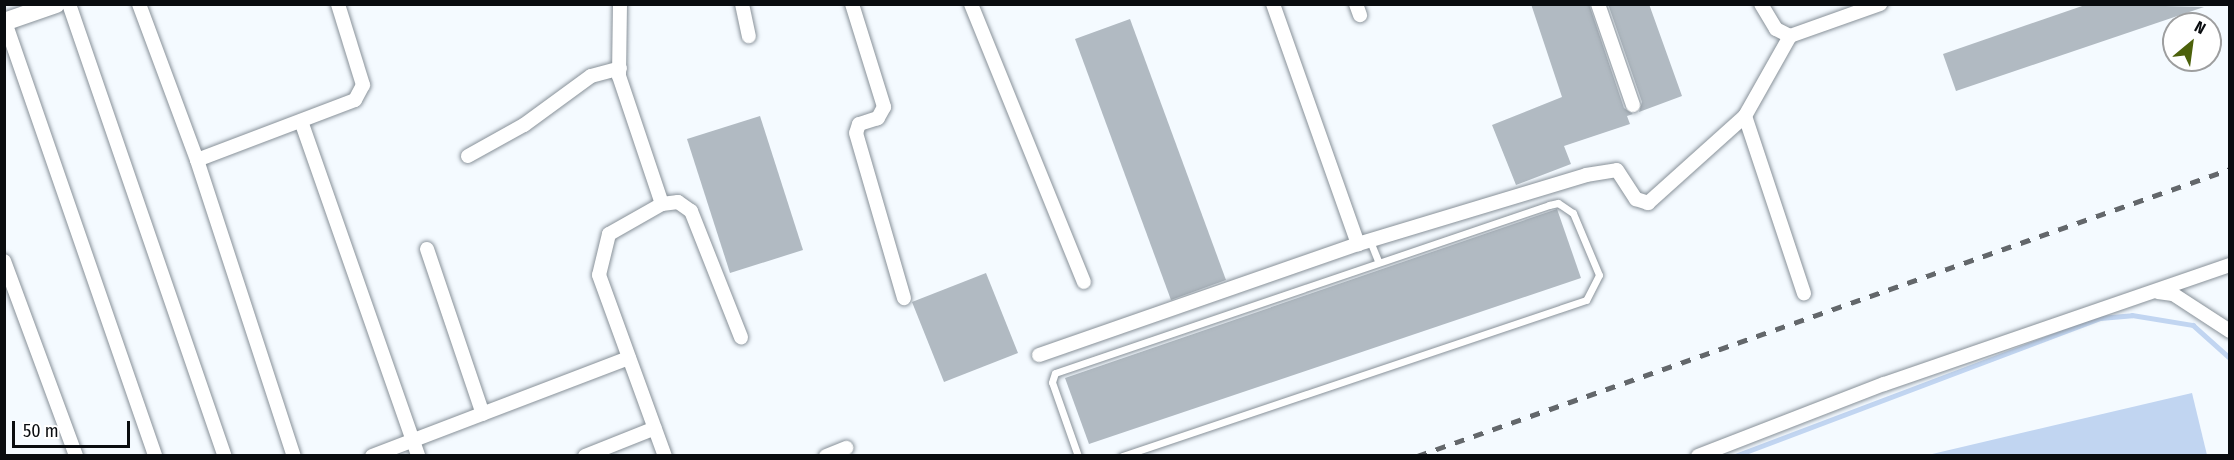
<!DOCTYPE html>
<style>
body{margin:0}
#map{position:relative;width:2234px;height:460px;overflow:hidden;background:#f4faff;font-family:"Fira Sans Condensed",sans-serif}
div>[style]{position:absolute}
.water>*{inset:0;background:#c1d5f1}
.stream>*{height:4.5px;margin:-2.25px;padding:0 2.25px;transform-origin:2.25px;border-radius:2.25px;background:#c1d5f1}
.building>*{inset:0;background:#b1bac2}
.roads{filter:drop-shadow(0 0 2px #889199) drop-shadow(0 0 2px #889199)}
.lane>*{height:7px;margin:-3.5px;padding:0 3.5px;transform-origin:3.5px;border-radius:3.5px;background:#fff}
.street>*{height:14px;margin:-7px;padding:0 7px;transform-origin:7px;border-radius:7px;background:#fff}
.secondary>*{height:18px;margin:-9px;padding:0 9px;transform-origin:9px;border-radius:9px;background:#fff}
.rail>*{height:4.5px;margin-top:-2.25px;transform-origin:0;background:repeating-linear-gradient(90deg,#63676b 0 10px,transparent 0 20px)}
span{translate:-50% -50%;white-space:nowrap;text-align:center;line-height:1.15;-webkit-text-stroke:6px #fff;paint-order:stroke}
.frame{position:absolute;inset:0;border:6px solid #090c0f;pointer-events:none}
.north{position:absolute;left:2162px;top:12px;width:60px;height:60px;box-sizing:border-box;background:#fff;border:2px solid #9d9e9f;border-radius:50%;rotate:29deg;font-size:16px;font-weight:700;line-height:24px;text-align:center;color:#090c0f}
.north::after{content:'';display:block;margin:auto;width:21px;height:27px;background:#4c610b;clip-path:polygon(50% 0,100% 100%,50% 72%,0 100%)}
.scale{position:absolute;left:12px;top:421px;width:118px;height:27px;box-sizing:border-box;border:3px solid #090c0f;border-top:0;padding-left:8px;font-size:18px;line-height:21px;white-space:nowrap;color:#090c0f;-webkit-text-stroke:4px #fff;paint-order:stroke}
</style>
<div id="map">
<div class="water">
<div style="clip-path:polygon(2192px 393px,2207px 455px,1928px 455px)"></div>
</div>
<div class="stream">
<div style="left:1735px;top:456px;width:390px;rotate:-20.7deg"></div>
<div style="left:2100px;top:318px;width:32px;rotate:-5deg"></div>
<div style="left:2132px;top:315px;width:62px;rotate:9.3deg"></div>
<div style="left:2193px;top:325px;width:50px;rotate:41.7deg"></div>
</div>
<div class="building">
<div style="clip-path:polygon(1531px 4px,1589px 4px,1624px 108px,1633px 114px,1627px 116px,1630px 124px,1564px 146px,1571px 164px,1516px 185px,1492px 125px,1562px 97px)"></div>
<div style="clip-path:polygon(1608px 4px,1649px 4px,1682px 96px,1639px 112px,1642px 102px)"></div>
<div style="clip-path:polygon(2088px 4px,2204px 7px,1956px 91px,1943px 54px)"></div>
<div style="clip-path:polygon(1130px 19px,1226px 280px,1171px 300px,1075px 39px)"></div>
<div style="clip-path:polygon(760px 116px,803px 250px,730px 273px,687px 139px)"></div>
<div style="clip-path:polygon(1557px 209px,1581px 278px,1089px 444px,1065px 378px)"></div>
<div style="clip-path:polygon(986px 273px,1018px 353px,944px 382px,912px 302px)"></div>
</div>
<div class="roads">
<div class="lane">
<div style="left:1370px;top:241px;width:22px;rotate:68deg"></div>
<div style="left:1078px;top:456px;width:78px;rotate:-109.4deg"></div>
<div style="left:1052px;top:382px;width:9px;rotate:-72deg"></div>
<div style="left:1055px;top:373px;width:522px;rotate:-18.78deg"></div>
<div style="left:1549px;top:205px;width:9px;rotate:-13deg"></div>
<div style="left:1558px;top:203px;width:18px;rotate:34deg"></div>
<div style="left:1573px;top:213px;width:67px;rotate:67.2deg"></div>
<div style="left:1599px;top:275px;width:28px;rotate:117deg"></div>
<div style="left:1586px;top:300px;width:490px;rotate:161.4deg"></div>
</div>
<div class="street">
<div style="left:69px;top:4px;width:478px;rotate:71deg"></div>
<div style="left:139px;top:4px;width:166px;rotate:69.6deg"></div>
<div style="left:197px;top:160px;width:311px;rotate:71.9deg"></div>
<div style="left:620px;top:4px;width:72px;rotate:90.8deg"></div>
<div style="left:619px;top:76px;width:135px;rotate:71.4deg"></div>
<div style="left:662px;top:204px;width:16px;rotate:-7deg"></div>
<div style="left:678px;top:202px;width:16px;rotate:35deg"></div>
<div style="left:691px;top:211px;width:136px;rotate:68.4deg"></div>
<div style="left:742px;top:4px;width:33px;rotate:78deg"></div>
<div style="left:852px;top:4px;width:108px;rotate:72.7deg"></div>
<div style="left:884px;top:107px;width:13px;rotate:119deg"></div>
<div style="left:878px;top:118px;width:20px;rotate:162deg"></div>
<div style="left:859px;top:124px;width:9px;rotate:108deg"></div>
<div style="left:856px;top:133px;width:172px;rotate:73.8deg"></div>
<div style="left:971px;top:4px;width:300px;rotate:67.9deg"></div>
<div style="left:1273px;top:4px;width:255px;rotate:70.5deg"></div>
<div style="left:1356px;top:4px;width:12px;rotate:70deg"></div>
<div style="left:1598px;top:4px;width:107px;rotate:70.9deg"></div>
<div style="left:1761px;top:4px;width:29px;rotate:59deg"></div>
<div style="left:1776px;top:29px;width:16px;rotate:27deg"></div>
<div style="left:5px;top:22px;width:459px;rotate:70.9deg"></div>
<div style="left:1745px;top:116px;width:187px;rotate:71.6deg"></div>
<div style="left:301px;top:121px;width:355px;rotate:70.7deg"></div>
<div style="left:468px;top:156px;width:64px;rotate:-29deg"></div>
<div style="left:524px;top:125px;width:83px;rotate:-36.2deg"></div>
<div style="left:591px;top:76px;width:30px;rotate:-15deg"></div>
<div style="left:197px;top:160px;width:169px;rotate:-20.8deg"></div>
<div style="left:355px;top:100px;width:17px;rotate:-62deg"></div>
<div style="left:363px;top:85px;width:85px;rotate:-107.2deg"></div>
<div style="left:662px;top:204px;width:61px;rotate:150.5deg"></div>
<div style="left:609px;top:234px;width:42px;rotate:103.7deg"></div>
<div style="left:599px;top:275px;width:193px;rotate:70deg"></div>
<div style="left:427px;top:249px;width:174px;rotate:71.3deg"></div>
<div style="left:4px;top:261px;width:208px;rotate:69.7deg"></div>
<div style="left:2158px;top:292px;width:15px;rotate:8deg"></div>
<div style="left:2173px;top:294px;width:68px;rotate:33deg"></div>
<div style="left:1039px;top:355px;width:338px;rotate:-19.2deg"></div>
<div style="left:1358px;top:244px;width:238px;rotate:-16.8deg"></div>
<div style="left:1586px;top:175px;width:31px;rotate:-9deg"></div>
<div style="left:1617px;top:170px;width:35px;rotate:57deg"></div>
<div style="left:1636px;top:199px;width:13px;rotate:18deg"></div>
<div style="left:1648px;top:203px;width:130px;rotate:-41.9deg"></div>
<div style="left:1745px;top:116px;width:92px;rotate:-60.6deg"></div>
<div style="left:1790px;top:36px;width:96px;rotate:-19.6deg"></div>
<div style="left:372px;top:456px;width:275px;rotate:-20.9deg"></div>
<div style="left:585px;top:456px;width:75px;rotate:-21.8deg"></div>
<div style="left:826px;top:456px;width:22px;rotate:-22deg"></div>
<div style="left:1698px;top:456px;width:199px;rotate:-21.2deg"></div>
<div style="left:1884px;top:384px;width:366px;rotate:-19deg"></div>
</div>
<div class="secondary">
<div style="left:4px;top:22px;width:55px;rotate:-19.1deg"></div>
</div>
</div>
<div class="rail">
<div style="left:1417px;top:456px;width:862px;rotate:-19.44deg"></div>
</div>
<div class="frame"></div>
<div class="north">N</div>
<div class="scale">50 m</div>
</div>
